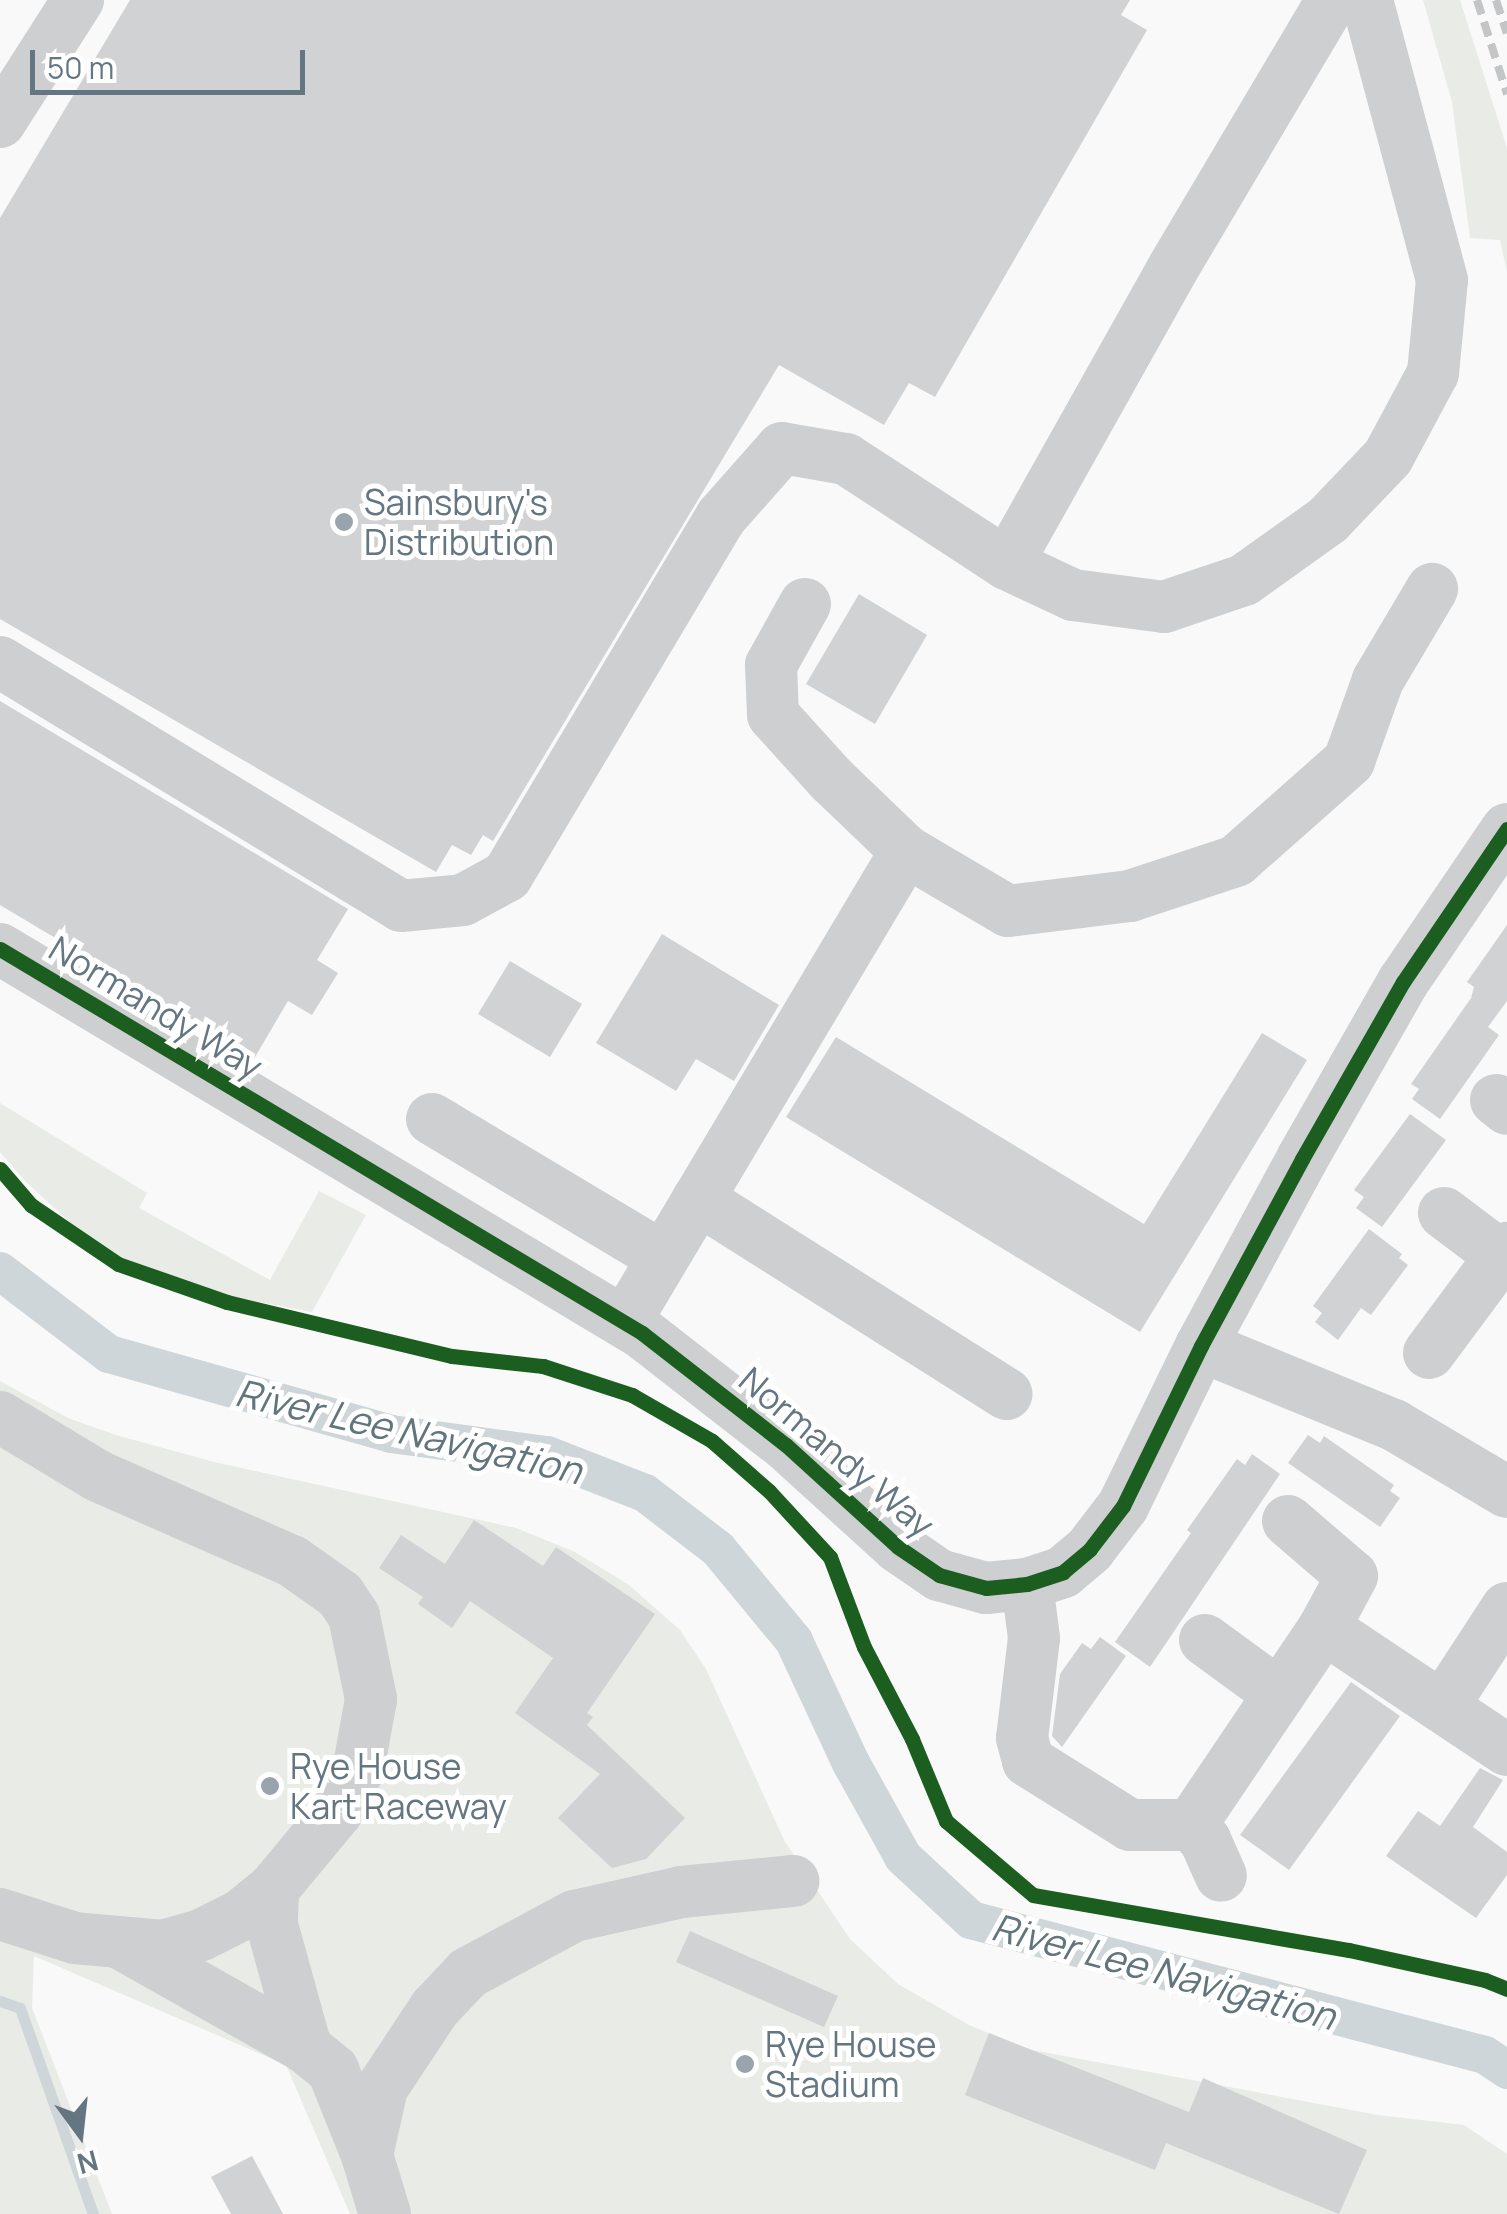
<!DOCTYPE html>
<style>
body{margin:0}
#map{position:relative;width:1507px;height:2214px;overflow:hidden;background:#f9f9f9;font-family:Manrope,sans-serif}
div>[style]{position:absolute}
.green>*{inset:0;background:#e8ebe6}
.stream>*{height:11px;margin:-5.5px;padding:0 5.5px;transform-origin:5.5px;border-radius:5.5px;background:#ced6d9}
.canal>*{height:38px;margin:-19px;padding:0 19px;transform-origin:19px;border-radius:19px;background:#ced6d9}
.building>*{inset:0;background:#d0d2d3}
.minor>*{height:52px;margin:-26px;padding:0 26px;transform-origin:26px;border-radius:26px;background:#cecfd0}
.rail>*{height:8px;margin-top:-4px;transform-origin:0;background:repeating-linear-gradient(90deg,#c3c5c6 0 15px,transparent 0 23px)}
.cycleway>*{height:15px;margin:-7.5px;padding:0 7.5px;transform-origin:7.5px;border-radius:7.5px;background:#1b5e20}
.dots>*{width:28px;height:28px;translate:-50% -50%;box-sizing:border-box;border:5px solid #fff;border-radius:50%}
span{translate:-50% -50%;white-space:nowrap;text-align:center;line-height:1.15;-webkit-text-stroke:10px #fff;paint-order:stroke}
.poi-label{font-size:35px;color:#657683}
.left{translate:0 -50%;text-align:left}
.street-label{font-size:35px;color:#657683}
.water-label{font-size:38px;color:#60757c;font-style:italic}
.north{position:absolute;left:30px;top:2084px;width:100px;height:100px;-webkit-text-stroke:8px #fff;paint-order:stroke;rotate:165deg;font-size:28px;font-weight:700;line-height:40px;text-align:center;color:#657683}
.north::after{content:'';display:block;margin:auto;width:35px;height:45px;background:#657683;clip-path:polygon(50% 0,100% 100%,50% 72%,0 100%)}
.scale{position:absolute;left:30px;top:50px;width:275px;height:45px;box-sizing:border-box;border:5px solid #657683;border-top:0;padding-left:12px;font-size:30px;line-height:35px;white-space:nowrap;color:#657683;-webkit-text-stroke:8px #fff;paint-order:stroke}
</style>
<div id="map">
<div class="green">
<div style="clip-path:polygon(1423px 0,1460px 0,1507px 148px,1507px 272px,1500px 240px,1470px 238px,1452px 102px)"></div>
<div style="clip-path:polygon(0 1103px,147px 1193px,139px 1208px,270px 1280px,319px 1191px,366px 1215px,312px 1312px,195px 1290px,137px 1270px,85px 1236px,25px 1181px,0 1152px)"></div>
<div style="clip-path:polygon(0 1381px,68px 1418px,116px 1435px,214px 1462px,516px 1528px,575px 1552px,629px 1585px,680px 1630px,706px 1669px,785px 1842px,850px 1939px,898px 1984px,969px 2025px,1027px 2049px,1378px 2115px,1464px 2125px,1507px 2154px,1507px 2214px,350px 2214px,286px 2065px,34px 1956px,32px 2008px,112px 2214px,0 2214px)"></div>
</div>
<div class="stream">
<div style="left:0;top:2001px;width:21px;rotate:19deg"></div>
<div style="left:20px;top:2008px;width:219px;rotate:70.5deg"></div>
</div>
<div class="canal">
<div style="left:0;top:1271px;width:137px;rotate:37.3deg"></div>
<div style="left:109px;top:1354px;width:293px;rotate:15.8deg"></div>
<div style="left:391px;top:1434px;width:157px;rotate:7.7deg"></div>
<div style="left:547px;top:1455px;width:105px;rotate:21.2deg"></div>
<div style="left:645px;top:1493px;width:92px;rotate:37.5deg"></div>
<div style="left:718px;top:1549px;width:119px;rotate:50.4deg"></div>
<div style="left:794px;top:1641px;width:135px;rotate:65deg"></div>
<div style="left:851px;top:1763px;width:107px;rotate:61deg"></div>
<div style="left:903px;top:1857px;width:93px;rotate:42.8deg"></div>
<div style="left:971px;top:1920px;width:531px;rotate:14.72deg"></div>
<div style="left:1485px;top:2055px;width:27px;rotate:34deg"></div>
</div>
<div class="building">
<div style="clip-path:polygon(130px 0,1130px 0,1121px 15px,1147px 30px,935px 397px,909px 383px,884px 425px,779px 365px,493px 841px,483px 835px,471px 855px,452px 845px,436px 872px,0 619px,0 218px)"></div>
<div style="clip-path:polygon(859px 594px,927px 635px,875px 724px,806px 684px)"></div>
<div style="clip-path:polygon(0 701px,348px 909px,317px 960px,338px 973px,312px 1015px,288px 1001px,255px 1057px,0 905px)"></div>
<div style="clip-path:polygon(1507px 925px,1507px 1001px,1488px 1027px,1499px 1035px,1440px 1119px,1412px 1099px,1419px 1089px,1411px 1084px,1471px 998px,1474px 987px,1467px 982px)"></div>
<div style="clip-path:polygon(662px 934px,779px 1005px,734px 1081px,696px 1059px,676px 1091px,596px 1043px)"></div>
<div style="clip-path:polygon(510px 961px,582px 1004px,550px 1057px,478px 1014px)"></div>
<div style="clip-path:polygon(1262px 1033px,1307px 1060px,1140px 1332px,786px 1117px,836px 1037px,1144px 1224px)"></div>
<div style="clip-path:polygon(1410px 1114px,1446px 1140px,1382px 1227px,1356px 1208px,1364px 1197px,1354px 1190px)"></div>
<div style="clip-path:polygon(1369px 1229px,1402px 1254px,1399px 1258px,1408px 1265px,1371px 1315px,1361px 1308px,1338px 1340px,1315px 1322px,1322px 1313px,1313px 1306px)"></div>
<div style="clip-path:polygon(1308px 1435px,1320px 1443px,1324px 1436px,1394px 1485px,1390px 1491px,1400px 1498px,1380px 1527px,1288px 1463px)"></div>
<div style="clip-path:polygon(1252px 1454px,1280px 1474px,1150px 1667px,1115px 1642px,1191px 1533px,1187px 1530px,1237px 1459px,1245px 1465px)"></div>
<div style="clip-path:polygon(474px 1520px,543px 1566px,556px 1547px,655px 1614px,587px 1713px,593px 1717px,587px 1725px,685px 1818px,646px 1859px,612px 1868px,558px 1818px,600px 1774px,515px 1713px,553px 1658px,470px 1601px,452px 1628px,418px 1604px,423px 1597px,379px 1568px,401px 1535px,445px 1564px)"></div>
<div style="clip-path:polygon(1100px 1637px,1126px 1656px,1062px 1747px,1052px 1736px,1060px 1674px,1082px 1643px,1091px 1649px)"></div>
<div style="clip-path:polygon(1351px 1682px,1400px 1716px,1289px 1870px,1240px 1835px)"></div>
<div style="clip-path:polygon(1480px 1768px,1503px 1780px,1473px 1827px,1507px 1852px,1507px 1875px,1476px 1918px,1386px 1856px,1418px 1811px,1440px 1826px)"></div>
<div style="clip-path:polygon(690px 1931px,838px 1996px,824px 2027px,676px 1962px)"></div>
<div style="clip-path:polygon(989px 2033px,1189px 2112px,1203px 2078px,1367px 2150px,1339px 2214px,1166px 2143px,1155px 2170px,965px 2095px)"></div>
<div style="clip-path:polygon(252px 2156px,283px 2214px,231px 2214px,211px 2177px)"></div>
</div>
<div class="minor">
<div style="left:0;top:122px;width:145px;rotate:-57.4deg"></div>
<div style="left:1007px;top:564px;width:339px;rotate:-60.7deg"></div>
<div style="left:1173px;top:268px;width:312px;rotate:-59.3deg"></div>
<div style="left:805px;top:604px;width:70px;rotate:119.1deg"></div>
<div style="left:771px;top:665px;width:50px;rotate:87.7deg"></div>
<div style="left:773px;top:715px;width:88px;rotate:47.8deg"></div>
<div style="left:832px;top:780px;width:103px;rotate:43.8deg"></div>
<div style="left:0;top:662px;width:469px;rotate:31.3deg"></div>
<div style="left:401px;top:906px;width:62px;rotate:-5.5deg"></div>
<div style="left:463px;top:900px;width:50px;rotate:-28.6deg"></div>
<div style="left:507px;top:876px;width:418px;rotate:-59.2deg"></div>
<div style="left:721px;top:517px;width:92px;rotate:-48.5deg"></div>
<div style="left:782px;top:448px;width:65px;rotate:9.8deg"></div>
<div style="left:846px;top:459px;width:192px;rotate:33.1deg"></div>
<div style="left:1007px;top:564px;width:73px;rotate:25.2deg"></div>
<div style="left:1073px;top:595px;width:92px;rotate:7.5deg"></div>
<div style="left:1164px;top:607px;width:84px;rotate:-18.6deg"></div>
<div style="left:1244px;top:580px;width:103px;rotate:-35.5deg"></div>
<div style="left:1328px;top:520px;width:87px;rotate:-46.4deg"></div>
<div style="left:1388px;top:457px;width:95px;rotate:-61.8deg"></div>
<div style="left:1433px;top:373px;width:93px;rotate:-84.5deg"></div>
<div style="left:1442px;top:280px;width:290px;rotate:-105deg"></div>
<div style="left:0;top:949px;width:748px;rotate:30.88deg"></div>
<div style="left:642px;top:1333px;width:182px;rotate:37.9deg"></div>
<div style="left:786px;top:1445px;width:151px;rotate:42.3deg"></div>
<div style="left:898px;top:1547px;width:50px;rotate:34.3deg"></div>
<div style="left:939px;top:1575px;width:49px;rotate:15.5deg"></div>
<div style="left:986px;top:1588px;width:41px;rotate:-5.6deg"></div>
<div style="left:1027px;top:1584px;width:38px;rotate:-18deg"></div>
<div style="left:1063px;top:1572px;width:35px;rotate:-40deg"></div>
<div style="left:1090px;top:1549px;width:54px;rotate:-52.5deg"></div>
<div style="left:1123px;top:1506px;width:178px;rotate:-64deg"></div>
<div style="left:1201px;top:1346px;width:213px;rotate:-61.6deg"></div>
<div style="left:1302px;top:1159px;width:204px;rotate:-60.3deg"></div>
<div style="left:1403px;top:982px;width:185px;rotate:-55.8deg"></div>
<div style="left:1496px;top:1100px;width:14px;rotate:39deg"></div>
<div style="left:432px;top:1119px;width:269px;rotate:30.9deg"></div>
<div style="left:698px;top:1199px;width:365px;rotate:32.3deg"></div>
<div style="left:1444px;top:1213px;width:71px;rotate:37deg"></div>
<div style="left:625px;top:1322px;width:548px;rotate:-59.18deg"></div>
<div style="left:906px;top:851px;width:118px;rotate:30.5deg"></div>
<div style="left:1008px;top:911px;width:123px;rotate:-7deg"></div>
<div style="left:1130px;top:896px;width:112px;rotate:-18.3deg"></div>
<div style="left:1236px;top:861px;width:151px;rotate:-41.5deg"></div>
<div style="left:1349px;top:761px;width:86px;rotate:-70.3deg"></div>
<div style="left:1378px;top:680px;width:106px;rotate:-59.3deg"></div>
<div style="left:1201px;top:1346px;width:209px;rotate:22.3deg"></div>
<div style="left:1394px;top:1425px;width:131px;rotate:30.7deg"></div>
<div style="left:1429px;top:1353px;width:131px;rotate:-53.4deg"></div>
<div style="left:0;top:1417px;width:114px;rotate:31deg"></div>
<div style="left:98px;top:1476px;width:212px;rotate:23.7deg"></div>
<div style="left:292px;top:1561px;width:59px;rotate:35.3deg"></div>
<div style="left:340px;top:1595px;width:25px;rotate:56deg"></div>
<div style="left:354px;top:1616px;width:85px;rotate:78.4deg"></div>
<div style="left:371px;top:1699px;width:73px;rotate:100.2deg"></div>
<div style="left:358px;top:1771px;width:46px;rotate:117.1deg"></div>
<div style="left:337px;top:1812px;width:100px;rotate:129.7deg"></div>
<div style="left:273px;top:1889px;width:41px;rotate:140.9deg"></div>
<div style="left:241px;top:1915px;width:45px;rotate:153.4deg"></div>
<div style="left:201px;top:1935px;width:40px;rotate:164deg"></div>
<div style="left:163px;top:1946px;width:88px;rotate:-174.8deg"></div>
<div style="left:75px;top:1938px;width:79px;rotate:-162.3deg"></div>
<div style="left:1288px;top:1521px;width:84px;rotate:40.7deg"></div>
<div style="left:1352px;top:1576px;width:59px;rotate:118.3deg"></div>
<div style="left:1027px;top:1584px;width:54px;rotate:82.6deg"></div>
<div style="left:1034px;top:1638px;width:101px;rotate:96.8deg"></div>
<div style="left:1022px;top:1738px;width:24px;rotate:75deg"></div>
<div style="left:1028px;top:1761px;width:120px;rotate:32.1deg"></div>
<div style="left:1130px;top:1825px;width:61px"></div>
<div style="left:1191px;top:1825px;width:21px;rotate:47deg"></div>
<div style="left:1205px;top:1840px;width:39px;rotate:66deg"></div>
<div style="left:1205px;top:1640px;width:92px;rotate:36.1deg"></div>
<div style="left:1443px;top:1706px;width:117px;rotate:-56.9deg"></div>
<div style="left:1191px;top:1825px;width:238px;rotate:-56deg"></div>
<div style="left:1324px;top:1628px;width:220px;rotate:33.7deg"></div>
<div style="left:273px;top:1889px;width:36px;rotate:92deg"></div>
<div style="left:272px;top:1925px;width:128px;rotate:74.5deg"></div>
<div style="left:306px;top:2048px;width:35px;rotate:39deg"></div>
<div style="left:333px;top:2070px;width:92px;rotate:68.2deg"></div>
<div style="left:120px;top:1943px;width:214px;rotate:29.4deg"></div>
<div style="left:385px;top:2214px;width:62px;rotate:-107deg"></div>
<div style="left:367px;top:2155px;width:69px;rotate:-77.4deg"></div>
<div style="left:382px;top:2088px;width:96px;rotate:-56.5deg"></div>
<div style="left:435px;top:2008px;width:48px;rotate:-46.7deg"></div>
<div style="left:468px;top:1973px;width:120px;rotate:-28.3deg"></div>
<div style="left:574px;top:1916px;width:110px;rotate:-12.6deg"></div>
<div style="left:681px;top:1892px;width:113px;rotate:-5.6deg"></div>
</div>
<div class="rail">
<div style="left:1477px;top:0;width:99px;rotate:72.3deg"></div>
<div style="left:1496px;top:0;width:35px;rotate:72deg"></div>
</div>
<div class="cycleway">
<div style="left:0;top:949px;width:748px;rotate:30.88deg"></div>
<div style="left:642px;top:1333px;width:182px;rotate:37.9deg"></div>
<div style="left:786px;top:1445px;width:151px;rotate:42.3deg"></div>
<div style="left:898px;top:1547px;width:50px;rotate:34.3deg"></div>
<div style="left:939px;top:1575px;width:49px;rotate:15.5deg"></div>
<div style="left:986px;top:1588px;width:41px;rotate:-5.6deg"></div>
<div style="left:1027px;top:1584px;width:38px;rotate:-18deg"></div>
<div style="left:1063px;top:1572px;width:35px;rotate:-40deg"></div>
<div style="left:1090px;top:1549px;width:54px;rotate:-52.5deg"></div>
<div style="left:1123px;top:1506px;width:178px;rotate:-64deg"></div>
<div style="left:1201px;top:1346px;width:213px;rotate:-61.6deg"></div>
<div style="left:1302px;top:1159px;width:204px;rotate:-60.3deg"></div>
<div style="left:1403px;top:982px;width:185px;rotate:-55.8deg"></div>
<div style="left:0;top:1169px;width:48px;rotate:49.3deg"></div>
<div style="left:31px;top:1205px;width:105px;rotate:34.1deg"></div>
<div style="left:118px;top:1264px;width:115px;rotate:19.2deg"></div>
<div style="left:227px;top:1302px;width:231px;rotate:13.5deg"></div>
<div style="left:452px;top:1356px;width:92px;rotate:6.3deg"></div>
<div style="left:543px;top:1366px;width:94px;rotate:18deg"></div>
<div style="left:632px;top:1395px;width:92px;rotate:29.9deg"></div>
<div style="left:712px;top:1441px;width:76px;rotate:41.3deg"></div>
<div style="left:769px;top:1491px;width:90px;rotate:47.3deg"></div>
<div style="left:830px;top:1557px;width:96px;rotate:69.3deg"></div>
<div style="left:864px;top:1647px;width:104px;rotate:62.4deg"></div>
<div style="left:912px;top:1739px;width:89px;rotate:67.5deg"></div>
<div style="left:946px;top:1821px;width:114px;rotate:40.4deg"></div>
<div style="left:1033px;top:1895px;width:321px;rotate:9.9deg"></div>
<div style="left:1349px;top:1950px;width:139px;rotate:12.4deg"></div>
<div style="left:1485px;top:1980px;width:24px;rotate:22deg"></div>
</div>
<div class="dots">
<div style="left:344px;top:522px;background:#99a4ac"></div>
<div style="left:270px;top:1786px;background:#99a4ac"></div>
<div style="left:745px;top:2064px;background:#99a4ac"></div>
</div>
<div class="poi-label">
<span class="left" style="left:364px;top:522px">Sainsbury's<br>Distribution</span>
<span class="left" style="left:290px;top:1786px">Rye House<br>Kart Raceway</span>
<span class="left" style="left:765px;top:2064px">Rye House<br>Stadium</span>
</div>
<div class="street-label">
<span style="left:156px;top:1007px;rotate:31deg">Normandy Way</span>
<span style="left:837px;top:1452px;rotate:40deg">Normandy Way</span>
</div>
<div class="water-label">
<span style="left:409px;top:1431px;rotate:13deg">River Lee Navigation</span>
<span style="left:1164px;top:1971px;rotate:15deg">River Lee Navigation</span>
</div>
<div class="north">N</div>
<div class="scale">50 m</div>
</div>
